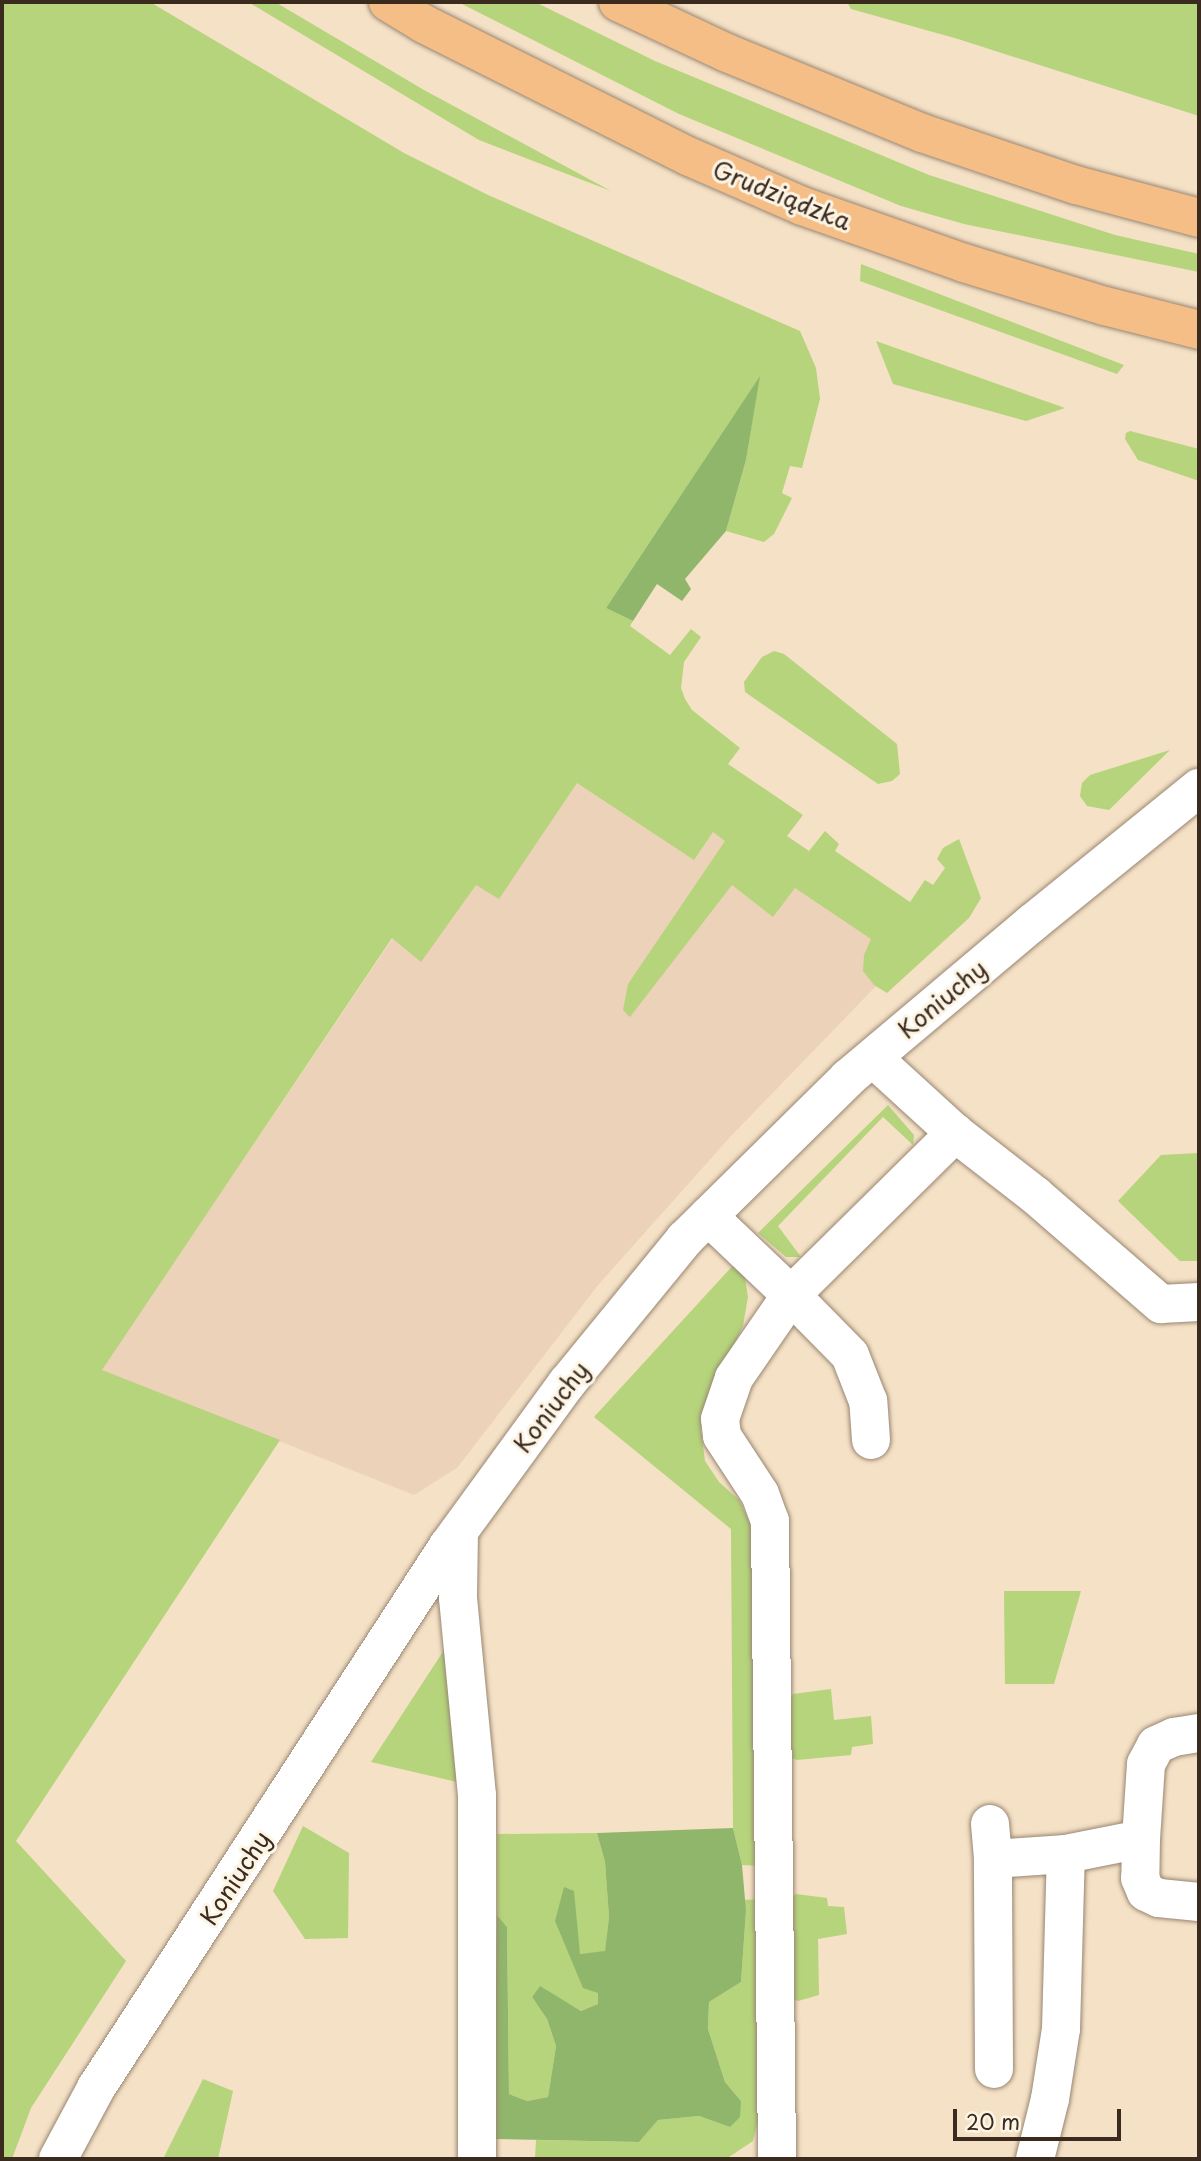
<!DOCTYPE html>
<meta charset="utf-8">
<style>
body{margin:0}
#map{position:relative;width:1201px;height:2161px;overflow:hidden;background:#f5e1c6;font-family:"Playpen Sans",sans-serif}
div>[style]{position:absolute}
.built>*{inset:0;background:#edd2ba}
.green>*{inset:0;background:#b5d47b}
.forest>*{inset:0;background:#90b66b}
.roads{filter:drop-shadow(0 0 2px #988672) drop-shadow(0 0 2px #988672)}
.minor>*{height:38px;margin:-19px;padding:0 19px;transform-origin:19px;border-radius:19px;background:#fff}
.primary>*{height:38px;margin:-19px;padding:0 19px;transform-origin:19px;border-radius:19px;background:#f6be87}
span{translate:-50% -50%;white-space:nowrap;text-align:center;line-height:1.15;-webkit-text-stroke:6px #fcf5e5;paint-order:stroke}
.street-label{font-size:24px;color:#3b2a1e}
.frame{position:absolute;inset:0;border:4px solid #3b2a1e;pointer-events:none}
.scale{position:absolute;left:953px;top:2109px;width:168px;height:32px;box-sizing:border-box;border:4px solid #3b2a1e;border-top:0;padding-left:9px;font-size:21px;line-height:24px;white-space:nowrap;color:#3b2a1e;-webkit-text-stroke:5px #fcf5e5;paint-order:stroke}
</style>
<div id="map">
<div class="built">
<div style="clip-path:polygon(550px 692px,909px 952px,731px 1136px,599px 1284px,457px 1468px,414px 1495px,101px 1370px,393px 938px)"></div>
</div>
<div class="green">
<div style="clip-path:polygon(2px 2px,150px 2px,404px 153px,488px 195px,800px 331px,816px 368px,820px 399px,802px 468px,790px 466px,782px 493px,792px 498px,774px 534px,764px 542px,726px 531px,746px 460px,759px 378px,606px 608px,633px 621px,630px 626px,670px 655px,691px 629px,701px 637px,684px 662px,681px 688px,685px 699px,692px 710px,740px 748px,728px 764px,803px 815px,787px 836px,809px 851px,825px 831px,839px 844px,835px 851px,910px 902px,925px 880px,933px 885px,945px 868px,937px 859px,943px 848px,959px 839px,981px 898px,969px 918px,887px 993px,874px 985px,863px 971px,864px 955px,871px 939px,795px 888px,773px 917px,732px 885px,630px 1017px,623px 1010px,628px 984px,725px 841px,713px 832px,694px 860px,577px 783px,499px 899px,476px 885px,421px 962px,392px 938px,102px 1370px,280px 1440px,16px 1841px,126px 1961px,31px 2108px,12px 2159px,2px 2159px)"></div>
<div style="clip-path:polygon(248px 2px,275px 2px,424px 90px,611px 191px,479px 140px)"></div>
<div style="clip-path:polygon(458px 2px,535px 2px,655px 61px,929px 175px,1115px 235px,1199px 254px,1199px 272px,964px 224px,901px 206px,679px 114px)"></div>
<div style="clip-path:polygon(847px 2px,1199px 2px,1199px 116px,958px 39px,851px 9px)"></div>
<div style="clip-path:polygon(861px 264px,1124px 365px,1117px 374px,860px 281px)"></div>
<div style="clip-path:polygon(876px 341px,1065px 408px,1026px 421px,893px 384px)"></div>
<div style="clip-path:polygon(1130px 431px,1199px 449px,1199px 481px,1138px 460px,1125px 439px,1126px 433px)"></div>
<div style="clip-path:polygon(774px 651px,784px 654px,897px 744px,900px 774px,892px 781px,878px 784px,745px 692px,744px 682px,762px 657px)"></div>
<div style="clip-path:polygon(1170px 750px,1109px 810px,1087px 806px,1080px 796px,1082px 783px,1090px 775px)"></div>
<div style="clip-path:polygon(888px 1105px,914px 1135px,913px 1145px,883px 1117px,778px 1226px,801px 1257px,786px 1257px,758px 1233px)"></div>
<div style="clip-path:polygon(1199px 1153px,1199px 1261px,1180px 1261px,1118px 1201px,1161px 1155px)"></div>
<div style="clip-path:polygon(737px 1261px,744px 1272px,748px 1297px,743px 1326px,707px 1403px,701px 1430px,705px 1461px,719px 1482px,739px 1500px,750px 1523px,755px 1555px,760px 1866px,742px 1865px,733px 1828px,731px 1529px,594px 1417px)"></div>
<div style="clip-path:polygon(1004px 1591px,1081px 1591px,1054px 1684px,1005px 1684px)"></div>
<div style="clip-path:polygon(448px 1644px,457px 1782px,371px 1762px)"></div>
<div style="clip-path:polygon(831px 1689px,834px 1720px,871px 1716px,873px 1744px,852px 1747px,851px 1755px,797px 1760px,789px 1757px,785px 1707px,793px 1694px)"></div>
<div style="clip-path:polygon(303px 1826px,349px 1853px,348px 1938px,305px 1939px,273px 1891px)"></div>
<div style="clip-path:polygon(597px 1833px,605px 1862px,609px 1917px,605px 1952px,580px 1954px,555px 1921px,598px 1993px,598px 2004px,581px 2011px,540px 1987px,532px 1997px,547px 2019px,556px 2046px,548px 2097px,527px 2101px,509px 2094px,507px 1927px,497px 1915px,497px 1834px)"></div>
<div style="clip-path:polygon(796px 1894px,827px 1898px,828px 1906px,844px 1907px,847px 1934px,818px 1939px,819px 1995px,798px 2001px,790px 1997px,788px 1900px)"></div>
<div style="clip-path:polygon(761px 1899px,761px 2109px,753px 2141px,726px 2159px,535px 2159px,536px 2140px,639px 2142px,658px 2120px,699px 2116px,730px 2127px,741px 2101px,725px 2082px,708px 2029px,709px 2002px,741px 1982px,746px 1911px,743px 1900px)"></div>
<div style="clip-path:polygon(203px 2079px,233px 2091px,218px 2159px,163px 2159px)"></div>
</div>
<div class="forest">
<div style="clip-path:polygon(760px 376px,746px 460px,726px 531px,685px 579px,691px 589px,682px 601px,657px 584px,633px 621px,606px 608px)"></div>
<div style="clip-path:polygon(733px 1828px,742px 1865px,746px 1911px,741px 1982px,709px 2002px,708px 2029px,725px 2082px,741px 2101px,740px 2117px,730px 2127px,699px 2116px,658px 2120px,639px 2142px,494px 2139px,497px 1915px,507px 1927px,509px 2094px,527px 2101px,548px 2097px,556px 2046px,547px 2019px,532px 1997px,540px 1986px,581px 2011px,598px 2004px,598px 1993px,583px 1988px,555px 1921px,564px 1887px,574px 1891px,580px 1954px,605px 1951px,609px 1917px,605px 1862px,597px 1833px)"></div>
</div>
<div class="roads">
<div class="minor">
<div style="left:873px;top:1058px;width:111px;rotate:42.4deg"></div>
<div style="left:708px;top:1216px;width:115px;rotate:43.6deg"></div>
<div style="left:791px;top:1295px;width:101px;rotate:124.5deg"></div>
<div style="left:734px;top:1378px;width:43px;rotate:108.9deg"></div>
<div style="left:720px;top:1419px;width:17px;rotate:83deg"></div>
<div style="left:722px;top:1436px;width:69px;rotate:56.8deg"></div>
<div style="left:760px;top:1494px;width:29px;rotate:70deg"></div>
<div style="left:770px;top:1521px;width:638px;rotate:89.37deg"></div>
<div style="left:871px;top:1440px;width:39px;rotate:-94deg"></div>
<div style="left:868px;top:1401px;width:49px;rotate:-111.4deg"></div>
<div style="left:850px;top:1355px;width:84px;rotate:-134.5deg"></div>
<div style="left:791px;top:1295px;width:231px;rotate:-44.6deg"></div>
<div style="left:955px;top:1133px;width:101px;rotate:37.8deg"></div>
<div style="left:1035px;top:1195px;width:167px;rotate:40.9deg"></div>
<div style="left:1161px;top:1304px;width:38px;rotate:-3deg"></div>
<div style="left:459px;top:1532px;width:66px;rotate:90.9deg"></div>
<div style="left:458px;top:1598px;width:198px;rotate:84.5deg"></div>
<div style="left:477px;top:1795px;width:364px;rotate:90deg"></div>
<div style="left:990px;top:1824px;width:35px;rotate:85deg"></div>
<div style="left:1141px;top:1839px;width:39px;rotate:91deg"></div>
<div style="left:1140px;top:1878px;width:15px;rotate:67deg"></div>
<div style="left:1146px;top:1892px;width:14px;rotate:25deg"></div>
<div style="left:1159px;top:1898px;width:40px;rotate:5.7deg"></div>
<div style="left:994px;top:2069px;width:210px;rotate:-90.3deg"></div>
<div style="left:993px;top:1859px;width:73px;rotate:-3.9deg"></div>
<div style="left:1066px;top:1854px;width:76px;rotate:-11.3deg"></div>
<div style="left:1141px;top:1839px;width:75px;rotate:-86.2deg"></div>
<div style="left:1146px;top:1764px;width:21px;rotate:-62deg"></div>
<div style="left:1156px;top:1745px;width:20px;rotate:-24deg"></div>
<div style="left:1174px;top:1737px;width:25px;rotate:-9deg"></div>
<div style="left:58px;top:2159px;width:81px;rotate:-61.8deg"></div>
<div style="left:96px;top:2088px;width:646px;rotate:-57deg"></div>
<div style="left:448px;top:1546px;width:202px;rotate:-53.9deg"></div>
<div style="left:567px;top:1383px;width:186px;rotate:-50.7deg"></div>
<div style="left:685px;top:1239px;width:229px;rotate:-44.6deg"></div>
<div style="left:848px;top:1078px;width:241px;rotate:-40.1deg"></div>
<div style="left:1032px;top:923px;width:215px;rotate:-39deg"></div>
<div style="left:1035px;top:2159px;width:62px;rotate:-76deg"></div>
<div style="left:1050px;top:2099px;width:71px;rotate:-81.1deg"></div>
<div style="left:1061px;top:2029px;width:175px;rotate:-88.4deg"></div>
</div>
<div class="primary">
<div style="left:388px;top:2px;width:42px;rotate:31.4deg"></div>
<div style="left:424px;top:24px;width:297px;rotate:26.6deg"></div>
<div style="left:690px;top:157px;width:122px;rotate:23.6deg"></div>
<div style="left:802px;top:206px;width:172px;rotate:19.4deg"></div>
<div style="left:964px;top:263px;width:147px;rotate:17deg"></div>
<div style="left:1105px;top:306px;width:97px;rotate:14.3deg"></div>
<div style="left:618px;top:2px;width:120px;rotate:25.1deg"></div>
<div style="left:727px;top:53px;width:211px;rotate:22.3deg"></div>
<div style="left:922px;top:133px;width:163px;rotate:18.7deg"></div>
<div style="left:1076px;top:185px;width:127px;rotate:15deg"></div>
</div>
</div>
<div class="street-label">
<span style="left:782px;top:195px;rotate:22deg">Grudziądzka</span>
<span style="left:942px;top:999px;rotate:-40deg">Koniuchy</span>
<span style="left:551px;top:1407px;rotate:-53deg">Koniuchy</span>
<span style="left:235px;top:1878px;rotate:-57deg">Koniuchy</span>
</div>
<div class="frame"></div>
<div class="scale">20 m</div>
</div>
